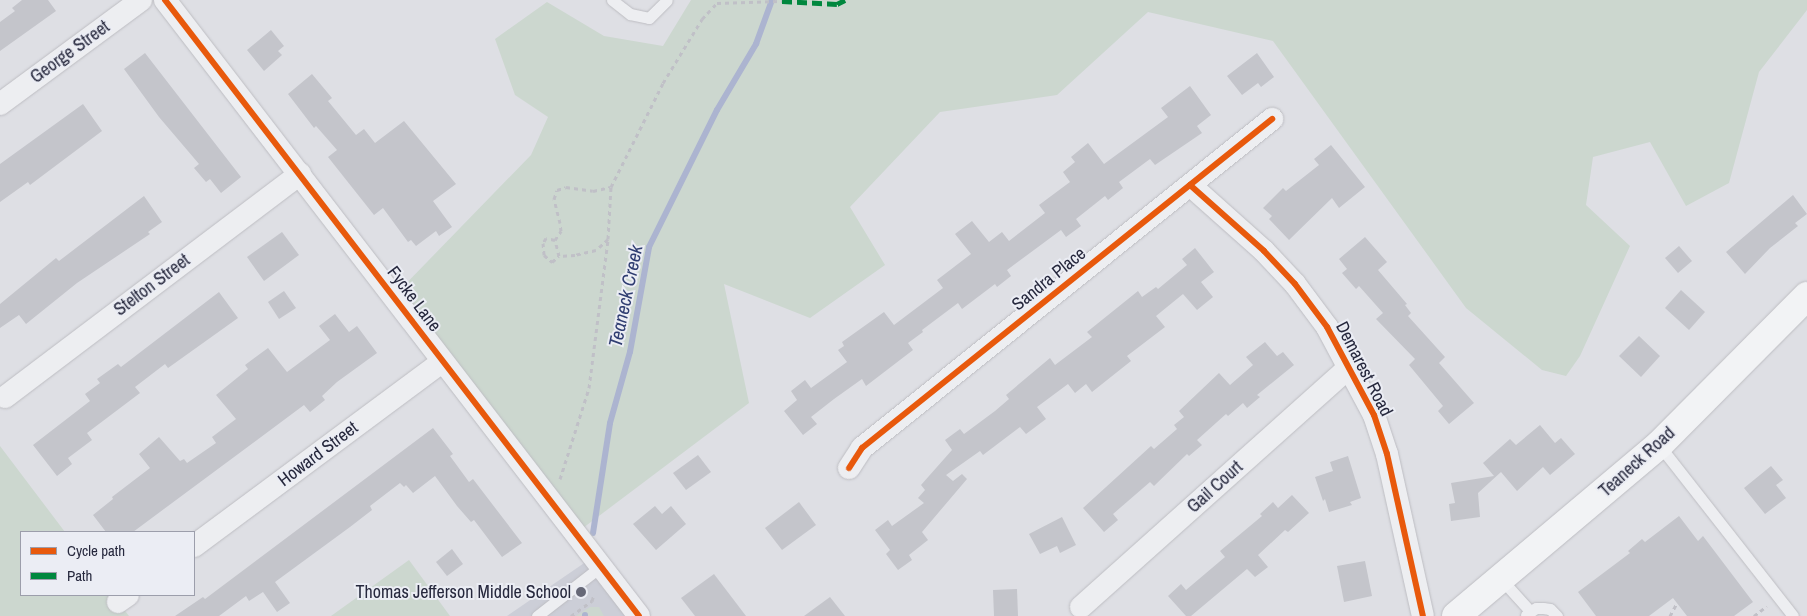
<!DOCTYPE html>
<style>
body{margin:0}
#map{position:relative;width:1807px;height:616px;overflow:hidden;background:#dedfe4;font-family:"Archivo Narrow",sans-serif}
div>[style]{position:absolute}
.built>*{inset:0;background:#ccced7}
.green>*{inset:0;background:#ccd7cf}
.stream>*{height:6px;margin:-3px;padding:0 3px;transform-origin:3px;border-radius:3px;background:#acb4d0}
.building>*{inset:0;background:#c4c5cb}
.path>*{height:3px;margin-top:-1.5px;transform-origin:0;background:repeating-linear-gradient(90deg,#c0c0c7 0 4px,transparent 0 8px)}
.roads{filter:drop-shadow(0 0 1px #bdbdc2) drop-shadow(0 0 1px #bdbdc2)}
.lane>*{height:11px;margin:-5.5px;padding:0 5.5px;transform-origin:5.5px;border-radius:5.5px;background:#edeef1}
.street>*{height:22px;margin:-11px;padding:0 11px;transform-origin:11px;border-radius:11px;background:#edeef1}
.primary>*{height:28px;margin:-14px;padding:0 14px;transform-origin:14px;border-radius:14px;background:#f2f3f5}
.quiet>*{height:5px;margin-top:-2.5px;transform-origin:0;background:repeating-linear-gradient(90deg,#00873e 0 10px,transparent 0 15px)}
.cycleway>*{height:6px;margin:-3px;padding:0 3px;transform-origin:3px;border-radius:3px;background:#e8590c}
.dots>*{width:14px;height:14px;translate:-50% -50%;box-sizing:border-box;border:2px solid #ebedf4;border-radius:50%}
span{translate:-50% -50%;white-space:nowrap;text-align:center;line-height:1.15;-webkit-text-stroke:4px #ebedf4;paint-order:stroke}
.street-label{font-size:18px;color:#26283d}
.poi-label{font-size:18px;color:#26283d}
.right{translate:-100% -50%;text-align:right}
.water-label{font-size:19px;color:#2f3d71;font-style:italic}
.legend{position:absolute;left:20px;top:531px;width:175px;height:65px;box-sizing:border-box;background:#ebedf4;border:1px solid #9c9eab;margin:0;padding:6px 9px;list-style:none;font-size:15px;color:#26283d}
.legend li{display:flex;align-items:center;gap:10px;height:25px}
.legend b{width:25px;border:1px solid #9c9eab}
</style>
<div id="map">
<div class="built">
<div style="clip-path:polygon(593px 557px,639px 616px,507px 616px)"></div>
</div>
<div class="green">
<div style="clip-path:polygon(691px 0,1807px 0,1807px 10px,1759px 72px,1729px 183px,1686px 206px,1650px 142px,1593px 157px,1586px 205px,1630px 246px,1580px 356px,1566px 376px,1542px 370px,1466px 308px,1273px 41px,1148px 12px,1057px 95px,940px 112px,850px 207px,885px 265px,810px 318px,724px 284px,749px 403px,575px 534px,393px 297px,531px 155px,548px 117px,515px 95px,495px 39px,547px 2px,604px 36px,663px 46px)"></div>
<div style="clip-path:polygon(0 446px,65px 532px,21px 532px,21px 595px,113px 595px,129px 616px,0 616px)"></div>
<div style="clip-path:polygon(409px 560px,450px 616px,331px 616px)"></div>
<div style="clip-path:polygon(590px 607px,599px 607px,604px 616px,576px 616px)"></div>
</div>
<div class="stream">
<div style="left:593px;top:533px;width:111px;rotate:-81.2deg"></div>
<div style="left:610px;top:423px;width:74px;rotate:-74.3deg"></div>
<div style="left:630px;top:352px;width:107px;rotate:-79.7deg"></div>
<div style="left:649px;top:247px;width:153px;rotate:-63.6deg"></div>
<div style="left:717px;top:110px;width:77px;rotate:-59.4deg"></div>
<div style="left:756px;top:44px;width:47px;rotate:-70deg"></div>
<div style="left:585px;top:615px;width:1px;rotate:90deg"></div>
</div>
<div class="building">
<div style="clip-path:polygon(22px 0,48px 0,56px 11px,0 51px,0 22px,15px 11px,12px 8px)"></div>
<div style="clip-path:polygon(271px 30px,284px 46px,278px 51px,282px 55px,264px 71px,247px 50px)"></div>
<div style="clip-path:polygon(145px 53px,241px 177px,221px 193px,210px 179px,206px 182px,194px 168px,199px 164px,159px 117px,124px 69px)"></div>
<div style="clip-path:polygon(1257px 53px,1274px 77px,1261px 87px,1258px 83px,1242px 95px,1227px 76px)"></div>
<div style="clip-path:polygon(312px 74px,332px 98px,328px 101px,356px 135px,364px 129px,375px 143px,404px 121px,456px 184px,433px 201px,452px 227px,439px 236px,436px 231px,416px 246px,411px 240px,408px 242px,383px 208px,374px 215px,328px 157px,337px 150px,316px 126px,314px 128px,288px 94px)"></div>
<div style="clip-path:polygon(1190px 86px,1211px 115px,1197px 126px,1202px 133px,1155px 165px,1150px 159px,1119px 182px,1123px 188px,1108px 200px,1105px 196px,1076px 219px,1081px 226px,1066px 237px,1061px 230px,1007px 270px,1011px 276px,997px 287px,995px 284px,962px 309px,958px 303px,922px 330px,923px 332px,908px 343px,913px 350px,866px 386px,862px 379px,834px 399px,811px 417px,817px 424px,803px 435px,784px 411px,797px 400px,791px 391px,805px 380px,811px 388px,847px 362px,838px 350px,844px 346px,842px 342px,884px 312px,894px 325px,943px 288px,937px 280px,971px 254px,955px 234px,972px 221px,989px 242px,1002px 232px,1009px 241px,1045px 213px,1039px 205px,1070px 182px,1063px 172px,1075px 162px,1071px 157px,1088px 143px,1104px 164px,1168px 117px,1161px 108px)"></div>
<div style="clip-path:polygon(83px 104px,102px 131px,30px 185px,28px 182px,0 202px,0 164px)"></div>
<div style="clip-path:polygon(1331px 145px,1365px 187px,1339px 208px,1332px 198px,1289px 240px,1269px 219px,1272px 216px,1263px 208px,1283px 188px,1286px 191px,1319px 165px,1314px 159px)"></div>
<div style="clip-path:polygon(1793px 195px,1807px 214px,1795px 223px,1798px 226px,1770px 248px,1745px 274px,1726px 252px)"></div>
<div style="clip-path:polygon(144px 196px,162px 222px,148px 232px,150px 234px,77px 283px,26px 324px,19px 315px,0 328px,0 304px,56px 258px,59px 261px)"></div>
<div style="clip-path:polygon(282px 232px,299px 255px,264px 281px,247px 257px)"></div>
<div style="clip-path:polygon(1365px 237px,1387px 262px,1378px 270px,1407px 304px,1405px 305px,1411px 313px,1408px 316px,1445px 357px,1439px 363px,1474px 403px,1449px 424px,1438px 411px,1443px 406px,1409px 365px,1415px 359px,1376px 319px,1383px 313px,1359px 286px,1356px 289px,1342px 273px,1347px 269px,1339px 259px)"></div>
<div style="clip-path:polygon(1679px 246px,1692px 261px,1678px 273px,1665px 258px)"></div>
<div style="clip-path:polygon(1195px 248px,1214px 272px,1201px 282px,1213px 297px,1197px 310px,1183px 294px,1156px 316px,1165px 327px,1127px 356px,1131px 361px,1092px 392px,1086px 384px,1075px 393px,1068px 384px,1037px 407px,1046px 419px,1026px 434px,1020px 427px,983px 455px,980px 451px,946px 475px,953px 481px,962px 474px,967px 479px,922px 532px,928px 540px,909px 555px,912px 560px,898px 570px,886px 554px,890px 550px,875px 530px,888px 520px,892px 526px,924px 503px,918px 498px,925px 490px,921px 485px,952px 450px,945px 440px,960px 429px,964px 434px,995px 411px,1009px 399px,1006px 395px,1050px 358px,1055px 365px,1092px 337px,1087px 332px,1138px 291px,1142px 297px,1156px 287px,1158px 289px,1187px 265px,1182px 259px)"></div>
<div style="clip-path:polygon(1681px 290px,1705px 312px,1689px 330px,1665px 308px)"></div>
<div style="clip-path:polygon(284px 291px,296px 308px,279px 319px,268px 302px)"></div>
<div style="clip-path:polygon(219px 292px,238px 318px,168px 368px,165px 364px,135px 387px,140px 393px,87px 433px,92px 440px,68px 458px,72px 464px,57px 476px,33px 445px,90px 401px,85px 394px,100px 383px,97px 379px,118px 364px,121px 367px)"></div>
<div style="clip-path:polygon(335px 314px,349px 332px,357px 326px,377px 353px,337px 382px,322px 396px,325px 400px,310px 412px,304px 405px,133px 532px,106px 532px,93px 515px,113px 499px,112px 497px,150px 468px,139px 454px,159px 437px,180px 461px,184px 459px,187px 463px,216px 443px,212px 437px,236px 419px,216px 395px,248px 369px,245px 365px,268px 348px,287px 372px,330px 340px,319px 326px)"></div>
<div style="clip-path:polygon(1639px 336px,1660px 356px,1641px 377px,1619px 356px)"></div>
<div style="clip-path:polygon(1265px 342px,1277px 356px,1283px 352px,1294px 365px,1257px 395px,1260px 397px,1247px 408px,1243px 403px,1228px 416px,1226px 414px,1197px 440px,1202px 445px,1189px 456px,1187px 454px,1154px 486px,1150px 482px,1113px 514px,1118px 520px,1104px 532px,1083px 508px,1151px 446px,1154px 449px,1177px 429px,1174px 425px,1184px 417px,1179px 411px,1219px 373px,1230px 385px,1253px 365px,1246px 357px)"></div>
<div style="clip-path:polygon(1540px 425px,1555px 443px,1561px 438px,1575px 454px,1550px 475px,1543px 467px,1517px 491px,1501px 472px,1478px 493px,1480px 517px,1451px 521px,1449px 504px,1455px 503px,1451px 483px,1494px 476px,1483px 463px,1510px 439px,1516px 445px)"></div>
<div style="clip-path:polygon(433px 428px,453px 454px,450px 456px,469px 482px,473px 479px,522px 543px,502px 557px,474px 520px,471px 522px,457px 506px,435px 476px,413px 493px,406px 485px,404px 487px,400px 483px,370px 506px,372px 510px,350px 527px,275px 582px,290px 603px,277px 612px,263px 592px,249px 601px,246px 596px,219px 616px,175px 616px,203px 597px,205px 599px)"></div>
<div style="clip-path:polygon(698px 455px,711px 472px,686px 490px,673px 473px)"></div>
<div style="clip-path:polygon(1348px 456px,1361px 498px,1350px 502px,1352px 505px,1329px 512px,1325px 499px,1323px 501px,1315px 477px,1333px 471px,1330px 462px)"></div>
<div style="clip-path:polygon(1771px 466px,1783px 480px,1776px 485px,1786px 498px,1765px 514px,1744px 488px)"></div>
<div style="clip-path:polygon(1292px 495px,1309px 513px,1288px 532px,1285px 530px,1258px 555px,1268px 567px,1255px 577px,1247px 569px,1191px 616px,1186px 616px,1168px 596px,1181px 584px,1186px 590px,1225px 557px,1220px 551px,1262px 516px,1260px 514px,1273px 502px,1278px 508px)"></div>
<div style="clip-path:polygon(799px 502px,816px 525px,782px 550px,765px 528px)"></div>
<div style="clip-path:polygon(655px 506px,662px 514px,671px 506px,686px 524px,656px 550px,633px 524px)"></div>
<div style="clip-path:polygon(1679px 516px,1698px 541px,1703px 536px,1753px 602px,1734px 616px,1687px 616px,1673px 598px,1649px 616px,1596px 616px,1578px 592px,1630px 553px,1628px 551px,1642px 539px,1645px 542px)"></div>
<div style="clip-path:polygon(1062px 517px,1076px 545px,1060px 553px,1057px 546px,1040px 554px,1029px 534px)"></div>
<div style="clip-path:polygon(452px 549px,463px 564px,447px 576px,436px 562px)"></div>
<div style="clip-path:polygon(1365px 561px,1372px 596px,1344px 602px,1337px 566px)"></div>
<div style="clip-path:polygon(714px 574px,746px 616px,695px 616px,681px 598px)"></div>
<div style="clip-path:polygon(1017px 589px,1018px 616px,994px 616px,993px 590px)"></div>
<div style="clip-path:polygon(830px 597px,845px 616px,804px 616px)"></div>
</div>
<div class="path">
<div style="left:608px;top:239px;width:16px;rotate:137deg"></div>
<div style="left:596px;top:250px;width:22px;rotate:167deg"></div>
<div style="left:575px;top:255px;width:16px;rotate:176deg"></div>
<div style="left:559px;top:256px;width:16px;rotate:-104deg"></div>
<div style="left:555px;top:240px;width:11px;rotate:-56deg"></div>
<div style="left:561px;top:231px;width:8px;rotate:-97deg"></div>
<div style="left:560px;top:223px;width:25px;rotate:-104deg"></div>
<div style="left:554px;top:199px;width:9px;rotate:-72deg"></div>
<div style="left:557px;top:190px;width:9px;rotate:-18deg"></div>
<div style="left:566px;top:187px;width:27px;rotate:8deg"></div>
<div style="left:593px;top:191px;width:18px;rotate:-13deg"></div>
<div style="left:555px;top:240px;width:9px;rotate:-167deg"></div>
<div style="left:546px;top:238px;width:6px;rotate:121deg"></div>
<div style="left:543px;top:243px;width:12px;rotate:85deg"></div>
<div style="left:544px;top:255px;width:11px;rotate:41deg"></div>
<div style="left:552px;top:262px;width:9px;rotate:-41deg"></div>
<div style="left:560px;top:479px;width:96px;rotate:-72.3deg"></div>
<div style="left:589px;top:388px;width:150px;rotate:-82.7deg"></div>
<div style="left:608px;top:239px;width:52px;rotate:-86.7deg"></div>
<div style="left:611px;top:187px;width:116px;rotate:-63.4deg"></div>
<div style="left:663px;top:83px;width:75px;rotate:-58.6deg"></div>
<div style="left:702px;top:19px;width:22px;rotate:-47deg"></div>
<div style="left:717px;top:3px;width:65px;rotate:-1.8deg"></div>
<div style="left:571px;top:616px;width:26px;rotate:-36deg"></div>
<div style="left:592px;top:601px;width:7px;rotate:-74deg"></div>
<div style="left:1670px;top:616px;width:15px;rotate:-62deg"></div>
<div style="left:1754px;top:616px;width:16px;rotate:-38deg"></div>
</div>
<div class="roads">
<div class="lane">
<div style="left:612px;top:0;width:23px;rotate:38deg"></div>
<div style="left:630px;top:14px;width:19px;rotate:12deg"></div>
<div style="left:649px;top:18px;width:25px;rotate:-45deg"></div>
<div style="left:1659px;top:445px;width:217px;rotate:51.9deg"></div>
<div style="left:1501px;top:579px;width:43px;rotate:47.8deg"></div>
<div style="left:1526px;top:615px;width:12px;rotate:-35deg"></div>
<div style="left:1536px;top:608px;width:7px"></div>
<div style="left:1543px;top:608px;width:7px;rotate:8deg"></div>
<div style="left:1550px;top:609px;width:10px;rotate:45deg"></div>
<div style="left:537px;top:616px;width:80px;rotate:-37.9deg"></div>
</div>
<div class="street">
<div style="left:165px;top:0;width:777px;rotate:52.42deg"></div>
<div style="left:0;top:104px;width:175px;rotate:-36.4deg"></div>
<div style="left:1190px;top:185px;width:99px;rotate:41.7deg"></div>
<div style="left:1264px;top:251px;width:45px;rotate:46.8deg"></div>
<div style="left:1295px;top:284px;width:54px;rotate:53.3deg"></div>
<div style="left:1327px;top:327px;width:100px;rotate:61.9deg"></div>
<div style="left:1374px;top:415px;width:41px;rotate:71.6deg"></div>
<div style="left:1387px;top:454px;width:166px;rotate:77.5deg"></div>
<div style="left:5px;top:397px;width:370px;rotate:-37.1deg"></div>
<div style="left:849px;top:468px;width:24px;rotate:-57deg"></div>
<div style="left:862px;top:448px;width:526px;rotate:-38.74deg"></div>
<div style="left:194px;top:546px;width:309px;rotate:-36.6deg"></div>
<div style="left:118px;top:602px;width:12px;rotate:-35deg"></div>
<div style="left:1081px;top:607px;width:360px;rotate:-41.8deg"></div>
</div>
<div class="primary">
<div style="left:1456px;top:616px;width:265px;rotate:-40.1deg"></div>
<div style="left:1659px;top:445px;width:210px;rotate:-45.2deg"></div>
</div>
</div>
<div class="quiet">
<div style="left:782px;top:1px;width:55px;rotate:3.1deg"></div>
<div style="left:837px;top:4px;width:9px;rotate:-27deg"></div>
</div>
<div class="cycleway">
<div style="left:165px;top:0;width:777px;rotate:52.42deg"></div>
<div style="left:1190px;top:185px;width:99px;rotate:41.7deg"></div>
<div style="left:1264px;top:251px;width:45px;rotate:46.8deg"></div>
<div style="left:1295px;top:284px;width:54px;rotate:53.3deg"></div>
<div style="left:1327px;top:327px;width:100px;rotate:61.9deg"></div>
<div style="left:1374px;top:415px;width:41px;rotate:71.6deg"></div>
<div style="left:1387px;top:454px;width:166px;rotate:77.5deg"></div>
<div style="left:849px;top:468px;width:24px;rotate:-57deg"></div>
<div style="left:862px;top:448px;width:526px;rotate:-38.74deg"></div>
</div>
<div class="dots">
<div style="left:581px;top:592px;background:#666877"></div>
</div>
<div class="street-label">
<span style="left:70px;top:52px;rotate:-36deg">George Street</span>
<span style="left:1049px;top:279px;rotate:-39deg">Sandra Place</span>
<span style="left:152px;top:285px;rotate:-37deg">Stelton Street</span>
<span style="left:414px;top:299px;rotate:53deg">Fycke Lane</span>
<span style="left:1364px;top:369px;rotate:63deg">Demarest Road</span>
<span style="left:318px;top:454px;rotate:-37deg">Howard Street</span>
<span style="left:1637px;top:462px;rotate:-42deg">Teaneck Road</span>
<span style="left:1215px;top:487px;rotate:-42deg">Gail Court</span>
</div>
<div class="poi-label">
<span class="right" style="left:571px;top:592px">Thomas Jefferson Middle School</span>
</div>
<div class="water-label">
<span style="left:626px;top:296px;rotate:-78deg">Teaneck Creek</span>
</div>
<ul class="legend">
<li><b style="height:6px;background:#e8590c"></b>Cycle path</li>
<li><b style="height:6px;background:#00873e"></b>Path</li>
</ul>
</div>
